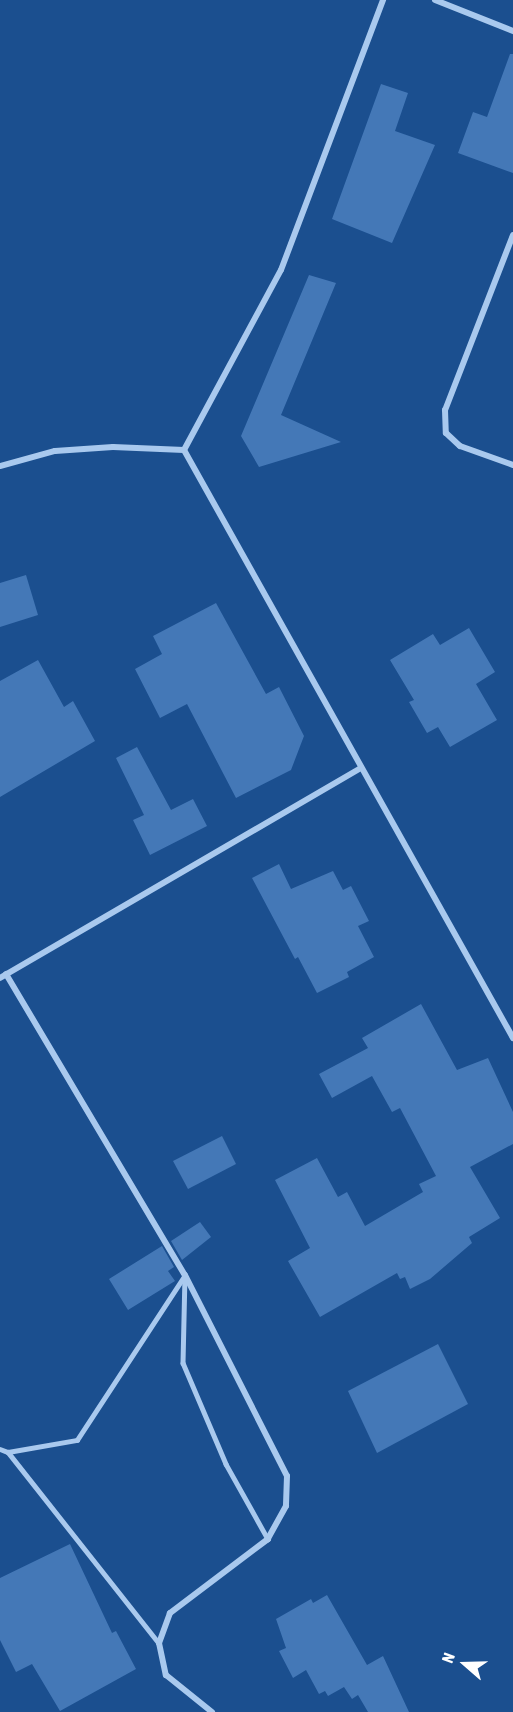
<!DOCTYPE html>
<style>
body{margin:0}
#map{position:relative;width:513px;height:1712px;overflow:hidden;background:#1b4f8f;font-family:"Asap Condensed",sans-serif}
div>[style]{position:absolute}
.building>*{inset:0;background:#4478b7}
.service>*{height:4.5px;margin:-2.25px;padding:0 2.25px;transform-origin:2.25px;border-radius:2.25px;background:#a9c9ee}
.minor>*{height:6px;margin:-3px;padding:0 3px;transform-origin:3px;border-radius:3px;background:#a9c9ee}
span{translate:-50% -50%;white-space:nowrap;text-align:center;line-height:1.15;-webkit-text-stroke:5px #1b4f8f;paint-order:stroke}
.north{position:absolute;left:435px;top:1634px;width:60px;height:60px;-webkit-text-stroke:4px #1b4f8f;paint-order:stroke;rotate:290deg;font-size:16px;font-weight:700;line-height:24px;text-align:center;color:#fff}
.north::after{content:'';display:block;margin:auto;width:21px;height:27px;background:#fff;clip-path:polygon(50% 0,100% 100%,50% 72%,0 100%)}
</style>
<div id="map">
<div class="building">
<div style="clip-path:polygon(510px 54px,513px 54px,513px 173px,458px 153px,473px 112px,487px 117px)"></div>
<div style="clip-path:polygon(381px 84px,408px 93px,395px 131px,435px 145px,392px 243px,332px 219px)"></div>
<div style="clip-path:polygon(309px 275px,336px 283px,281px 415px,341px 442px,259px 467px,241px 436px)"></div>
<div style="clip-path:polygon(26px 575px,38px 615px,0 627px,0 583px)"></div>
<div style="clip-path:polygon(216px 603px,266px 694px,279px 687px,304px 736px,291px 770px,236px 798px,187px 704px,160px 718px,135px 669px,162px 654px,153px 636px)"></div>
<div style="clip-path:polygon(469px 628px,495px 672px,476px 684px,497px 720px,450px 747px,438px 727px,427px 733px,409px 702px,414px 700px,390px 660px,433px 634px,440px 645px)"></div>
<div style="clip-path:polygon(38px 660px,64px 707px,73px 701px,95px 741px,0 797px,0 681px)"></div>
<div style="clip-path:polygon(137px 747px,171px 810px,193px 799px,207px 826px,150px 855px,133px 820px,144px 815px,116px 758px)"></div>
<div style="clip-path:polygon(279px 864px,291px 889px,333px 871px,343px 890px,351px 886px,369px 921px,358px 926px,374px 957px,347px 972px,349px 977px,317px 993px,298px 957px,295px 959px,252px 878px)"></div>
<div style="clip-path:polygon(421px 1004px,457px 1070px,488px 1058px,513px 1112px,513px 1144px,470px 1167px,500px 1218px,469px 1237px,472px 1243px,430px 1279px,410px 1289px,405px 1277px,400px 1279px,397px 1273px,320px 1317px,288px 1261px,310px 1248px,275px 1180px,317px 1158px,338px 1197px,347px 1192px,365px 1226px,423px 1192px,419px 1184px,436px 1176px,400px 1108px,392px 1112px,372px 1076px,332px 1098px,319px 1074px,368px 1048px,362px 1038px)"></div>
<div style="clip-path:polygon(222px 1136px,236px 1164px,188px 1189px,173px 1161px)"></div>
<div style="clip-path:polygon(200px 1222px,211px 1237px,182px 1260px,171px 1241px)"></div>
<div style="clip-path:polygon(162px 1246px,174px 1267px,168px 1271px,175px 1281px,128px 1310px,109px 1279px)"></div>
<div style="clip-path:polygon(438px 1344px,468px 1404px,377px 1453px,348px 1391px)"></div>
<div style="clip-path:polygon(70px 1544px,112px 1633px,116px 1631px,136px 1669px,60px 1711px,32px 1664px,16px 1672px,0 1640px,0 1578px)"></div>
<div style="clip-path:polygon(327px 1595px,367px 1665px,383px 1656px,409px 1712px,368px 1712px,358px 1695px,352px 1699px,344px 1687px,328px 1696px,325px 1691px,319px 1694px,306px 1670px,293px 1678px,279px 1651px,286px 1648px,276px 1619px,311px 1599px,313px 1603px)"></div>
</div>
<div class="service">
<div style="left:185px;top:1275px;width:88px;rotate:91.3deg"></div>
<div style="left:183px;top:1363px;width:110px;rotate:66.9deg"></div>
<div style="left:226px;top:1464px;width:86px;rotate:60.8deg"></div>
<div style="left:0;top:1449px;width:9px;rotate:21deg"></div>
<div style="left:8px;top:1452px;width:243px;rotate:51.7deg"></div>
<div style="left:8px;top:1452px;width:70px;rotate:-9.9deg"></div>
<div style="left:77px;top:1440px;width:197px;rotate:-56.8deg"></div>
</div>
<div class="minor">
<div style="left:435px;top:0;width:84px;rotate:21.7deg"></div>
<div style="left:513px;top:235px;width:188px;rotate:111.2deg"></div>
<div style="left:445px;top:410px;width:23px;rotate:88deg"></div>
<div style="left:446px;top:433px;width:19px;rotate:43deg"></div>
<div style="left:460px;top:446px;width:56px;rotate:19.7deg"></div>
<div style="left:184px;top:450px;width:674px;rotate:60.77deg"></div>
<div style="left:184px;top:450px;width:204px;rotate:-61.7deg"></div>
<div style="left:281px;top:270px;width:289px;rotate:-69.3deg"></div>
<div style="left:0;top:466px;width:57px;rotate:-15.3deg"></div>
<div style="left:55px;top:451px;width:58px;rotate:-3.9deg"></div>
<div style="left:113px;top:447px;width:71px;rotate:2.4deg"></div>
<div style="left:6px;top:974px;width:350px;rotate:59.3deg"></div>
<div style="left:185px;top:1275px;width:225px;rotate:63.1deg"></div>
<div style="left:287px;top:1476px;width:30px;rotate:92deg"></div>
<div style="left:286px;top:1506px;width:38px;rotate:119deg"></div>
<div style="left:268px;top:1539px;width:123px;rotate:142.9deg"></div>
<div style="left:170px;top:1613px;width:32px;rotate:110deg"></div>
<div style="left:159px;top:1643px;width:33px;rotate:78deg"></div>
<div style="left:166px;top:1675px;width:59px;rotate:38.8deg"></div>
<div style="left:0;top:978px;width:418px;rotate:-30.2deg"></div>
</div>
<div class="north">N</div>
</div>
